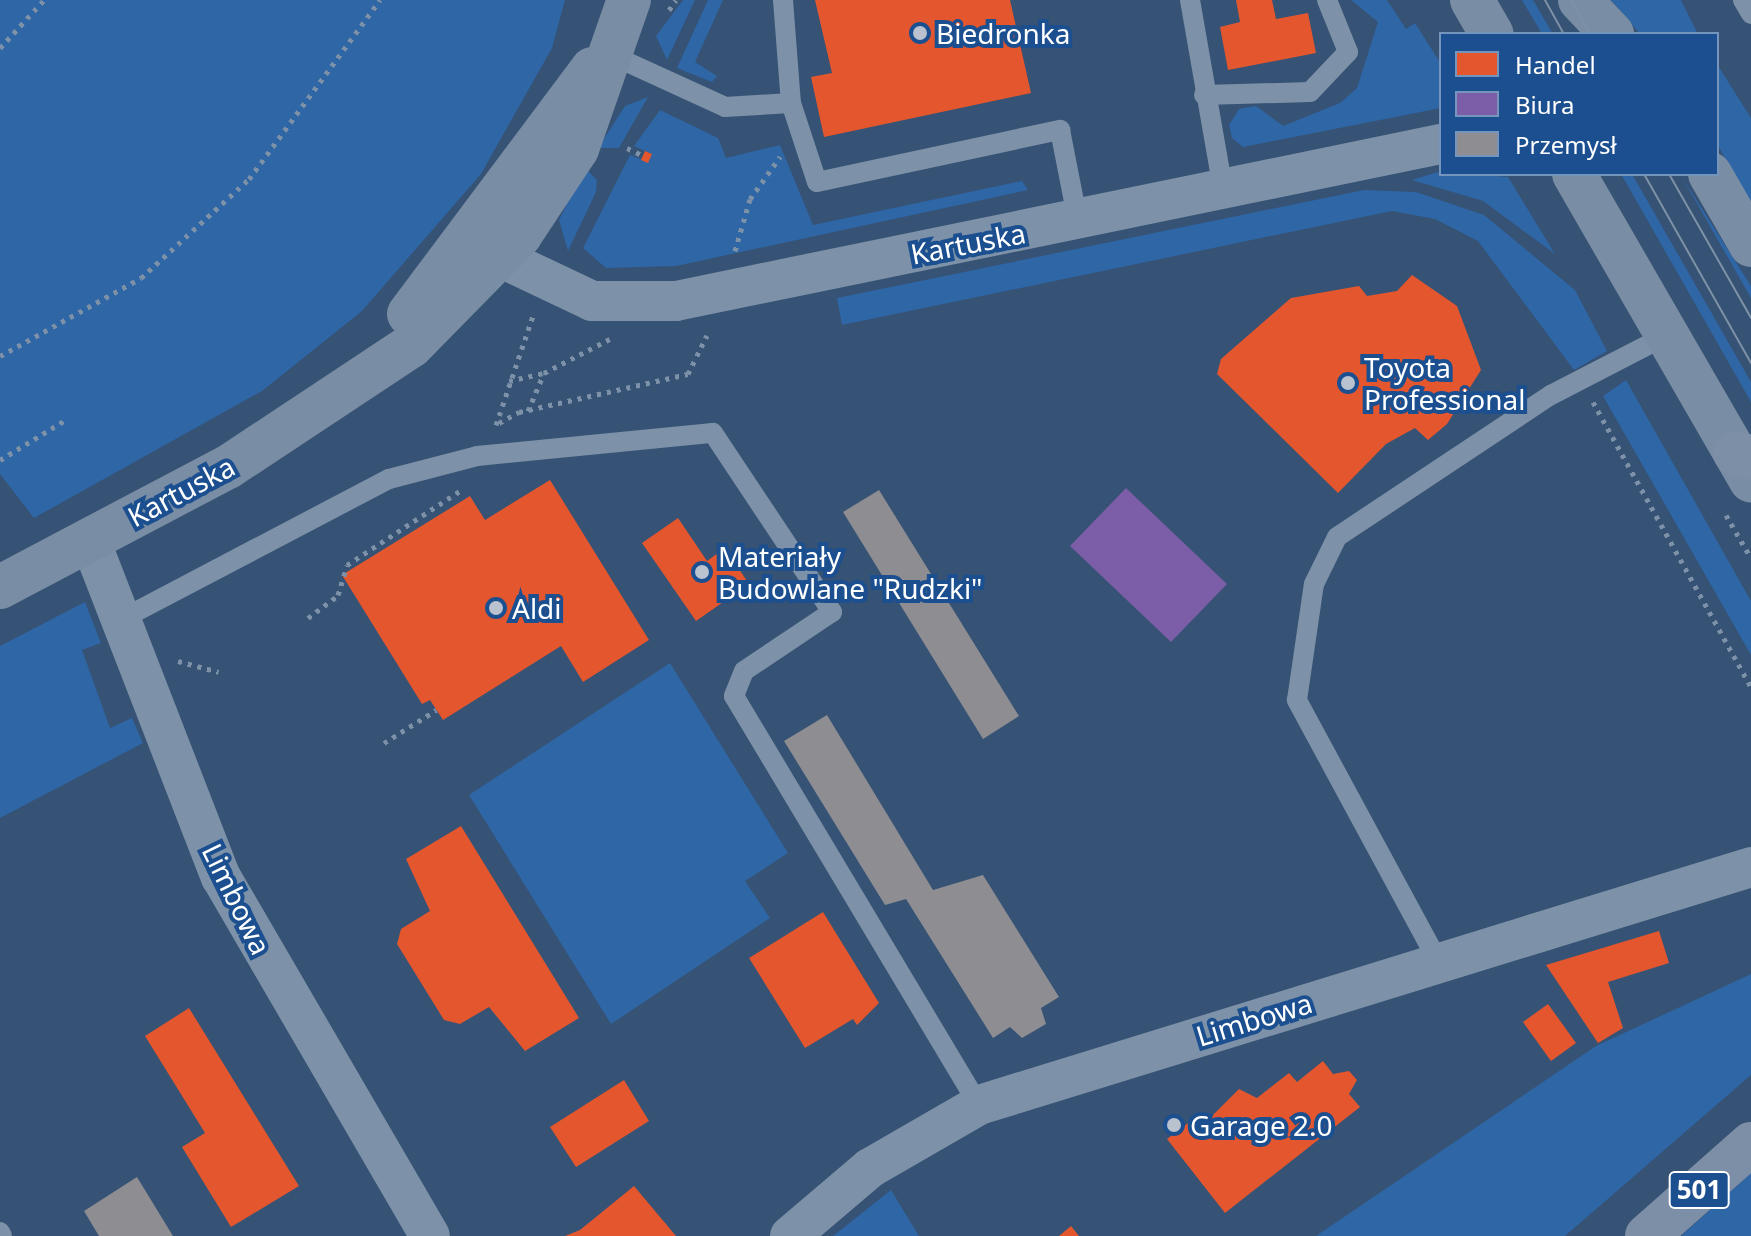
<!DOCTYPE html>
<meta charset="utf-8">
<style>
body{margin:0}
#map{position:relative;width:1751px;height:1236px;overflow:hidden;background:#365274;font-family:"Noto Sans",sans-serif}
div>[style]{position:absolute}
.green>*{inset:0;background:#2f66a5}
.shops>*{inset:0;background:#e4572e}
.offices>*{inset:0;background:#7b5ea7}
.industry>*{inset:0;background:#8d8d92}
.path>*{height:5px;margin-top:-2.5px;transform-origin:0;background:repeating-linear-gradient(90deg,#7d92a8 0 4px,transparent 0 10px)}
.lane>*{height:20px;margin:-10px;padding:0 10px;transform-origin:10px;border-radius:10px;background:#7d92a8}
.street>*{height:40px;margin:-20px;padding:0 20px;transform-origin:20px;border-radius:20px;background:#7d92a8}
.secondary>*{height:44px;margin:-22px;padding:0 22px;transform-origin:22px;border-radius:22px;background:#798da4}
.primary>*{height:44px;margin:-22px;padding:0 22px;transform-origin:22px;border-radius:22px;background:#7d8ea7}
.tram>*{height:2px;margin:-1px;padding:0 1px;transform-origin:1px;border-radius:1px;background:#7e92a7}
.dots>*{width:22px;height:22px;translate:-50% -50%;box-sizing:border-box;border:4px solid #1b4f8f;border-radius:50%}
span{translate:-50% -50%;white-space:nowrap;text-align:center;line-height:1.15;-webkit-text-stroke:8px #1b4f8f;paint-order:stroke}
.shield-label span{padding:2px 6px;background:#1b4f8f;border:2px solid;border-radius:6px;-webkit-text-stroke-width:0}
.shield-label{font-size:26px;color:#fff;font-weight:700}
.poi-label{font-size:28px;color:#fff}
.left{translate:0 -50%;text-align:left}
.street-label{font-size:28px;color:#fff}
.legend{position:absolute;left:1439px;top:32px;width:280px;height:144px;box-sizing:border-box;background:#1b4f8f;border:2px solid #7695bc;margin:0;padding:10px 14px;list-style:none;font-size:24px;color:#fff}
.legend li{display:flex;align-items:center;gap:16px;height:40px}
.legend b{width:40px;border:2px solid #7695bc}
</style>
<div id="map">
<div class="green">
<div style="clip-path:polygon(0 0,565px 0,552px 48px,481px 174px,362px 311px,262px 391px,34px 518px,0 474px)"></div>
<div style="clip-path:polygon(683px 0,695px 0,667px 60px,656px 36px)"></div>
<div style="clip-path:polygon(708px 0,723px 0,695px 62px,717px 76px,712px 82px,677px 68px)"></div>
<div style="clip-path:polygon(1351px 0,1387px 0,1406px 29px,1415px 23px,1441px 64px,1441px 108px,1243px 147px,1232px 138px,1229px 125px,1239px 109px,1256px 106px,1283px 126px,1340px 103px,1357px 88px,1378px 22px)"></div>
<div style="clip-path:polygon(1522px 0,1533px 0,1553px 34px,1542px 34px)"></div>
<div style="clip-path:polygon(1611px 0,1681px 0,1698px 34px,1640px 34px)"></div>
<div style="clip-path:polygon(1717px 64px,1751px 118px,1751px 204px,1717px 144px)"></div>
<div style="clip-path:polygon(648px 97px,619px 148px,598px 148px,625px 106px)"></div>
<div style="clip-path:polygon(660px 110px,718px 138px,726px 158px,780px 145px,813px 225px,1022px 181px,1028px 190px,676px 266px,606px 268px,583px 248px,630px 155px,648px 162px,652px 154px,634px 146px)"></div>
<div style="clip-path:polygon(585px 168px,597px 180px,596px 192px,568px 251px,559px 220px)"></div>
<div style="clip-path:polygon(1441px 171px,1508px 177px,1555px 254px,1483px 201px,1412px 180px)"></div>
<div style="clip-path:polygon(1621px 174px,1632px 174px,1751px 382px,1751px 402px)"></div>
<div style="clip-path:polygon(1680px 174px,1751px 286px,1751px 298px,1703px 214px)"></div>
<div style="clip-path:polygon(1364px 190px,1416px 192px,1484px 215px,1575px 290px,1607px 351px,1574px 370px,1478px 241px,1435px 219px,1392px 211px,842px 325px,837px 298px)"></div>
<div style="clip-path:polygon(1626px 380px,1751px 601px,1751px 655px,1603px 396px)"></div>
<div style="clip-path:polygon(85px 602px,101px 643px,82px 650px,110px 728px,132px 718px,143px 743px,0 818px,0 646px)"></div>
<div style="clip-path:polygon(670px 663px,788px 853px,745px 881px,770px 918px,611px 1024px,469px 795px)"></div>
<div style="clip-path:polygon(1751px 974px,1751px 1075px,1565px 1236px,1316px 1236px,1596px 1046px)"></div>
<div style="clip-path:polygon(1751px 1173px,1751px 1236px,1681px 1236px)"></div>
<div style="clip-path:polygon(891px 1190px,919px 1236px,833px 1236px)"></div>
</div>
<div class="shops">
<div style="clip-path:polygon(815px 0,1010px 0,1031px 93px,824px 137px,811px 77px,832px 73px)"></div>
<div style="clip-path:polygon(1236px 0,1272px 0,1276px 19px,1308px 13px,1316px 53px,1228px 70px,1220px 27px,1240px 22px)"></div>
<div style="clip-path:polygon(645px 151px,652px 154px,648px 163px,641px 160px)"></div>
<div style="clip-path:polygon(1412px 275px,1457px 306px,1481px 370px,1447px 424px,1428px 440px,1415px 428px,1386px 444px,1338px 493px,1217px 374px,1221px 359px,1291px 298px,1359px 286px,1367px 296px,1397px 291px)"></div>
<div style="clip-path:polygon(550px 480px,649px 640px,583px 682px,561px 646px,443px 720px,430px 700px,422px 704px,342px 575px,470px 496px,485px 520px)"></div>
<div style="clip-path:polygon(678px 518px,707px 561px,725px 548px,749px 584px,696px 621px,642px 543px)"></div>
<div style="clip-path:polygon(461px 826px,579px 1018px,525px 1051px,489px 1007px,460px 1024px,444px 1020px,397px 944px,401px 929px,430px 911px,406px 859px)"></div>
<div style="clip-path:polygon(823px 912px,879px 1003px,857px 1025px,853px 1019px,805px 1048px,749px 958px)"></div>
<div style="clip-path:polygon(1659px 931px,1669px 963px,1608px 982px,1623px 1028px,1598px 1043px,1546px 965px)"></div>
<div style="clip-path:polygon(1548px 1004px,1576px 1043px,1551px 1061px,1523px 1022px)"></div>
<div style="clip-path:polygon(189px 1008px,299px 1186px,231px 1227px,182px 1147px,205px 1133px,145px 1036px)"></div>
<div style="clip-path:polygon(1323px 1061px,1333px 1074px,1349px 1071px,1357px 1080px,1349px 1094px,1360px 1107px,1225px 1213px,1167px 1139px,1196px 1117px,1202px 1126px,1239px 1089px,1257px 1098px,1289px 1073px,1297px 1082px)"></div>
<div style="clip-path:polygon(624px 1080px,649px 1121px,576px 1167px,550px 1127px)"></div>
<div style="clip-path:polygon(634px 1186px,676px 1236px,565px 1236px,580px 1230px)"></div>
<div style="clip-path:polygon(1071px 1226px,1079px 1236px,1059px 1236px)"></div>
</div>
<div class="offices">
<div style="clip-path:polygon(1126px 488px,1227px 584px,1171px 642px,1070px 546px)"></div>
</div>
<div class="industry">
<div style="clip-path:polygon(879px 490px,1019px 716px,983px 739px,843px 512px)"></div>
<div style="clip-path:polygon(827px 715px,933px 890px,983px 875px,1059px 997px,1041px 1008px,1046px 1024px,1022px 1038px,1010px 1027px,993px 1038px,906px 899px,885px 905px,784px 741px)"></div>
<div style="clip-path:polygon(137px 1177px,173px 1236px,99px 1236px,84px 1211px)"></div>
</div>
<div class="path">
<div style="left:669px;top:10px;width:12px;rotate:-55deg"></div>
<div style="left:0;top:48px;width:65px;rotate:-47.5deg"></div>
<div style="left:627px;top:148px;width:17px;rotate:25deg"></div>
<div style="left:735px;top:251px;width:54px;rotate:-73.9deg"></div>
<div style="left:750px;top:199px;width:52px;rotate:-54.5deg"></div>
<div style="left:0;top:356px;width:161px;rotate:-29deg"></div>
<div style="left:141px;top:278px;width:147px;rotate:-42.5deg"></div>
<div style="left:249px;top:179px;width:222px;rotate:-53.8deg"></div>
<div style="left:509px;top:381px;width:35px;rotate:-13deg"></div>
<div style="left:1593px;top:402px;width:326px;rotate:61deg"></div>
<div style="left:528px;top:411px;width:41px;rotate:-67.2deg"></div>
<div style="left:544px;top:373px;width:74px;rotate:-27.3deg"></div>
<div style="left:499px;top:423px;width:23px;rotate:-29deg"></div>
<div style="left:519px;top:412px;width:173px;rotate:-12.7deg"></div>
<div style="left:688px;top:374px;width:43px;rotate:-64deg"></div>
<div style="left:496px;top:425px;width:118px;rotate:-71.3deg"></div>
<div style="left:0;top:460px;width:75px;rotate:-31.4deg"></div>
<div style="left:1726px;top:515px;width:50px;rotate:59.8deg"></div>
<div style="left:308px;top:618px;width:38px;rotate:-37deg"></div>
<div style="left:338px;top:595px;width:31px;rotate:-73deg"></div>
<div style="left:347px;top:565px;width:136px;rotate:-33.3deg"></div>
<div style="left:178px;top:661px;width:42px;rotate:15deg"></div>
<div style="left:384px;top:743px;width:62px;rotate:-32.4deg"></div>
</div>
<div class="lane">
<div style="left:783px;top:0;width:103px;rotate:85.6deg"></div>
<div style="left:791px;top:103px;width:83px;rotate:71.8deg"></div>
<div style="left:817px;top:182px;width:249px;rotate:-12.1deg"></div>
<div style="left:1060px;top:130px;width:94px;rotate:78.9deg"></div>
<div style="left:1190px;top:0;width:193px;rotate:80.1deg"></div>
<div style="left:1743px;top:0;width:16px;rotate:60deg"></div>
<div style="left:605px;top:52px;width:132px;rotate:24.6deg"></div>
<div style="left:725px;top:107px;width:66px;rotate:-3.5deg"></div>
<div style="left:1204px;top:95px;width:106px;rotate:-1.6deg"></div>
<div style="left:1310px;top:92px;width:55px;rotate:-46.5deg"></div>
<div style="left:1348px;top:52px;width:56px;rotate:-112deg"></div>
<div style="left:122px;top:619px;width:301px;rotate:-27.7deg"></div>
<div style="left:389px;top:479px;width:91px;rotate:-14.6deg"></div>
<div style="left:477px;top:456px;width:237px;rotate:-5.6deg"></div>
<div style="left:713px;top:433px;width:215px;rotate:56.4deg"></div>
<div style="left:832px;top:612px;width:106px;rotate:146.2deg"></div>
<div style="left:744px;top:671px;width:27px;rotate:112deg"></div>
<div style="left:734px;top:696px;width:477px;rotate:59.1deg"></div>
<div style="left:1439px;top:963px;width:299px;rotate:-118.4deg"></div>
<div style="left:1297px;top:700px;width:117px;rotate:-81.7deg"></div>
<div style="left:1314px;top:584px;width:52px;rotate:-63.9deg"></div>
<div style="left:1337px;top:537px;width:257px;rotate:-33.6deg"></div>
<div style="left:1551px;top:395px;width:131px;rotate:-27.3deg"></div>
<div style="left:0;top:1232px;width:4px;rotate:63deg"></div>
</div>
<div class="street">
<div style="left:470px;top:243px;width:135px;rotate:25.4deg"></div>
<div style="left:592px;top:301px;width:84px"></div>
<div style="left:676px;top:301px;width:781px;rotate:-11.6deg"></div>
<div style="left:90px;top:540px;width:362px;rotate:68.8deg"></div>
<div style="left:221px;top:877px;width:415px;rotate:59.8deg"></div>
<div style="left:790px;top:1236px;width:105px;rotate:-40.4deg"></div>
<div style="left:870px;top:1168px;width:126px;rotate:-30deg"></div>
<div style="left:979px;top:1105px;width:808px;rotate:-17.13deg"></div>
</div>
<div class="secondary">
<div style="left:1472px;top:0;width:39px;rotate:60deg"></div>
<div style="left:1580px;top:0;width:47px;rotate:46.7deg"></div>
<div style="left:1574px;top:174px;width:354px;rotate:60deg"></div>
<div style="left:1710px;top:174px;width:82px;rotate:60deg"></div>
<div style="left:409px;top:314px;width:306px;rotate:-53.2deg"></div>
<div style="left:0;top:587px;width:258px;rotate:-27.8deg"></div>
<div style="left:228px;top:467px;width:219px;rotate:-33.5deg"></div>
<div style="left:411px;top:346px;width:156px;rotate:-45.5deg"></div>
<div style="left:520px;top:235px;width:103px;rotate:-56.5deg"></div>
<div style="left:577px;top:149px;width:158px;rotate:-70.8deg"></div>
</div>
<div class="primary">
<div style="left:1735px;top:453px;width:16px;rotate:14deg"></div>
<div style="left:1647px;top:1236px;width:139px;rotate:-41.5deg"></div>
</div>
<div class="tram">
<div style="left:1545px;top:0;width:39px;rotate:61deg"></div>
<div style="left:1571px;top:0;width:39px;rotate:61deg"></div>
<div style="left:1644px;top:174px;width:217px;rotate:60.5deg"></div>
<div style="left:1669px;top:174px;width:166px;rotate:60.3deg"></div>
</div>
<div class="dots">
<div style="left:920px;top:33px;background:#b9c2ce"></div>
<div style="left:1348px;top:383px;background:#b9c2ce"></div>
<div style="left:702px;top:572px;background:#b9c2ce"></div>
<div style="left:496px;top:608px;background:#b9c2ce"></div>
<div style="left:1174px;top:1125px;background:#b9c2ce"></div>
</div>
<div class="shield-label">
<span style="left:1699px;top:1190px">501</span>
</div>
<div class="poi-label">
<span class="left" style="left:936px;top:33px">Biedronka</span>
<span class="left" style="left:1364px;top:383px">Toyota<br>Professional</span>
<span class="left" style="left:718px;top:572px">Materiały<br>Budowlane "Rudzki"</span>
<span class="left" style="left:512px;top:608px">Aldi</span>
<span class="left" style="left:1190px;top:1125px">Garage 2.0</span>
</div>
<div class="street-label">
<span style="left:968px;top:243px;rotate:-11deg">Kartuska</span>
<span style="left:181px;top:491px;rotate:-28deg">Kartuska</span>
<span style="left:237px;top:899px;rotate:64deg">Limbowa</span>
<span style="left:1254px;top:1019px;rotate:-17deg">Limbowa</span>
</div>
<ul class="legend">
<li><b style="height:22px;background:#e4572e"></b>Handel</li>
<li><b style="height:22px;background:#7b5ea7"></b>Biura</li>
<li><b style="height:22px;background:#8d8d92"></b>Przemysł</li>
</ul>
</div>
